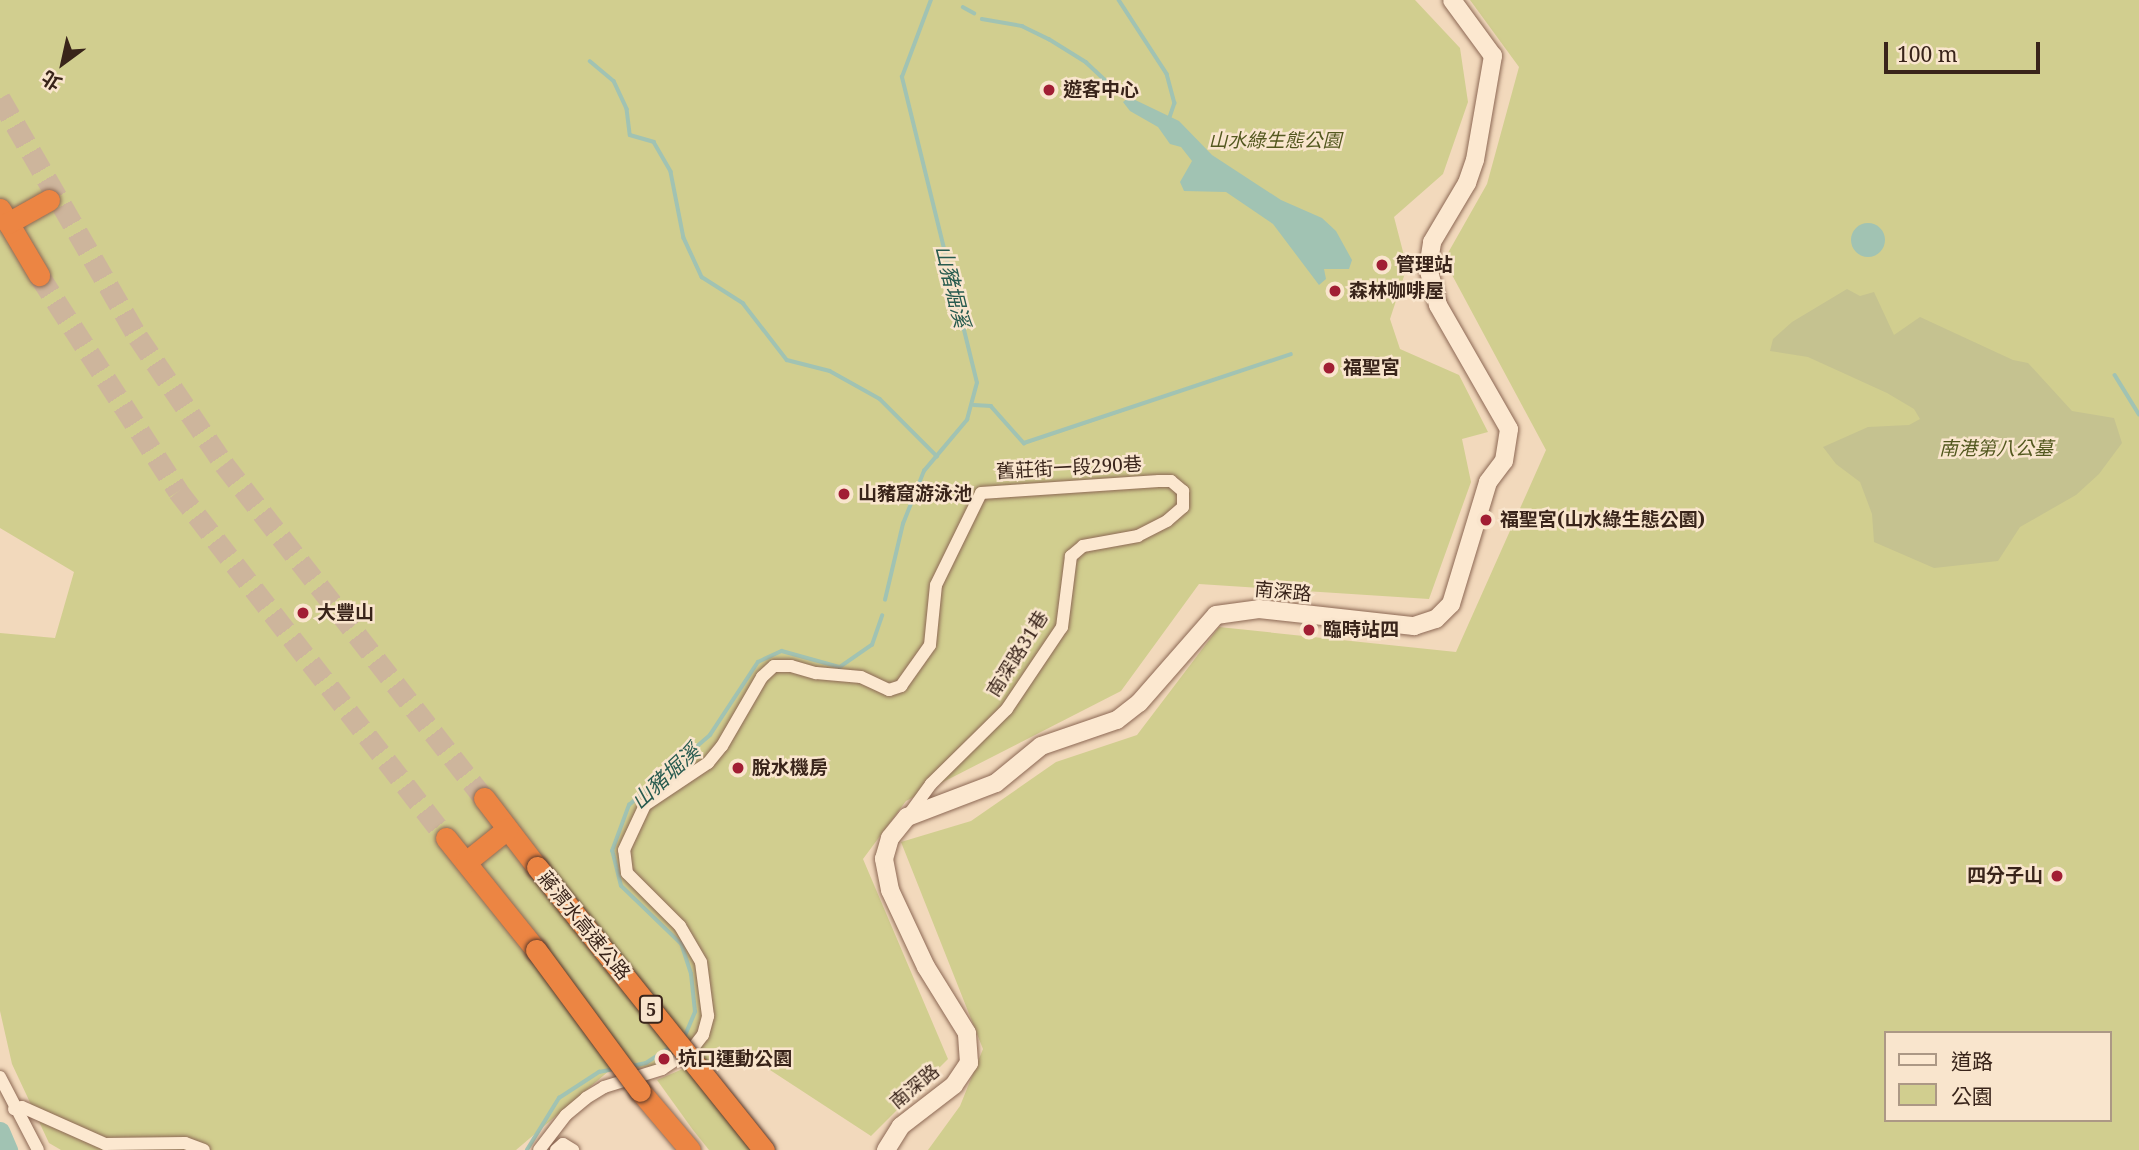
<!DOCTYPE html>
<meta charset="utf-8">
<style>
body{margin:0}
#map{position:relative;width:2139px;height:1150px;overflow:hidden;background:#f2d9bc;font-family:"Noto Serif","Noto Sans TC",serif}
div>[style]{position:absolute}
.green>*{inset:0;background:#d1ce8f}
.cemetery>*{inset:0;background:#c5c290}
.water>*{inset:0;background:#a1c3b3}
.round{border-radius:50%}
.stream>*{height:3.5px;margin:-1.75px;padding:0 1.75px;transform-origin:1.75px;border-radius:1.75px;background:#a1c3b3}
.river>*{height:19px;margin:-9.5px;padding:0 9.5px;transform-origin:9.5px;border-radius:9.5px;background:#a1c3b3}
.highway-tunnel>*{height:21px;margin-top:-10.5px;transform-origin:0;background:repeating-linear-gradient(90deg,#cdb59c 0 21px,transparent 0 31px)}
.roads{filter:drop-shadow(0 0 2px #8c6854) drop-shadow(0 0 2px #8c6854)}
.street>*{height:12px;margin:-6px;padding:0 6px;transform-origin:6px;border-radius:6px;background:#fce8d0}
.secondary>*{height:18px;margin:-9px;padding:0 9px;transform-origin:9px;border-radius:9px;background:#fce8d0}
.highway>*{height:21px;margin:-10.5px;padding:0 10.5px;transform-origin:10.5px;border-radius:10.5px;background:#ec8543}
.bridges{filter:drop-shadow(0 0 2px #583729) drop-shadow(0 0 2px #583729)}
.highway-bridge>*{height:21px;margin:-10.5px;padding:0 10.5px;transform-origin:10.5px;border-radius:10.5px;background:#ec8543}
.dots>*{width:19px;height:19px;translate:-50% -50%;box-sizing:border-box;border:4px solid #f9e5cd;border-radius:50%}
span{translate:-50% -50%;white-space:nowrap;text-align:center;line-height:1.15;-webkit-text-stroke:5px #f9e5cd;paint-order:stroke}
.shield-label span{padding:2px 5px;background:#f9e5cd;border:2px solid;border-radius:5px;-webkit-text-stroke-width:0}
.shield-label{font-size:18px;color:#39241a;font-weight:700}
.poi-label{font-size:19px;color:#39241a;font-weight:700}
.left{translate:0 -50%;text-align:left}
.right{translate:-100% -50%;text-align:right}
.park-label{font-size:19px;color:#53581f;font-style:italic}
.street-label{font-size:19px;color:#39241a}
.water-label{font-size:21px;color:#285b4f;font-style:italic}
.legend{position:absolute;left:1884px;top:1031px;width:228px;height:91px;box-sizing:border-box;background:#f9e5cd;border:2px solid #ac9885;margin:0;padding:9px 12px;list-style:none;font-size:21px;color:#39241a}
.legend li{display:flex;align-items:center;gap:14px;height:35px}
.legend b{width:35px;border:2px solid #ac9885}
.north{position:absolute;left:28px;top:28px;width:70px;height:70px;-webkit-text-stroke:5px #f9e5cd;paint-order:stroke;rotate:213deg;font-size:19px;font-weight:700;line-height:28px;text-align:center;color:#39241a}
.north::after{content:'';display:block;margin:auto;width:24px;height:32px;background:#39241a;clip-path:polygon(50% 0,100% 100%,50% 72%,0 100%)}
.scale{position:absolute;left:1884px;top:42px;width:156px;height:32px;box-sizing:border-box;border:4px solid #39241a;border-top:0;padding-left:9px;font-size:21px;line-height:24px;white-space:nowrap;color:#39241a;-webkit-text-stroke:5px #f9e5cd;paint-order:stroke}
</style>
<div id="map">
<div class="green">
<div style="clip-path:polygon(0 0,1415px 0,1460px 48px,1468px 102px,1443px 174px,1394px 217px,1407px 267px,1390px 319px,1400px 349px,1459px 375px,1488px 432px,1462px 439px,1471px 482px,1429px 599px,1199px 584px,1121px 691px,906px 801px,863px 859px,948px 1059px,871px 1136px,753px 1059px,610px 1070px,516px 1150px,61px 1150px,49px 1143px,12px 1064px,0 1011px,0 633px,55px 638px,74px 572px,0 528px)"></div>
<div style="clip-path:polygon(evenodd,1470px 0,2139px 0,2139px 1150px,928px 1150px,960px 1106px,983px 1049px,901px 842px,971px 821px,1056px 762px,1137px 735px,1219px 627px,1456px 652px,1546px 450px,1444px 260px,1487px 184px,1519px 67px,1470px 0,1885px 1033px,2109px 1033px,2109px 1120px,1885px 1120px,1885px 1033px)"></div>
<div style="clip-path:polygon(685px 1068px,751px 1150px,709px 1150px,693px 1130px,657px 1080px)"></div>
</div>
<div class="cemetery">
<div style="clip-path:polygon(1847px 289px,1860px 296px,1874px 292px,1894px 335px,1920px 317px,2013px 360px,2028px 363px,2072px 411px,2114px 418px,2122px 443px,2099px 474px,2076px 495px,2020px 527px,1998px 561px,1934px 568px,1874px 542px,1872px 514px,1860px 482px,1836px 464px,1823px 447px,1868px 427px,1909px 425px,1920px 419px,1914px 409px,1887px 393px,1808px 357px,1770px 351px,1773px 339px,1792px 322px)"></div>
</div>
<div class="water">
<div style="clip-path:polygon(1129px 97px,1179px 121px,1212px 155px,1281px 200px,1322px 218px,1336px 231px,1352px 260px,1349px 269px,1324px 269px,1326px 279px,1319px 285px,1273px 224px,1226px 192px,1184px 191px,1180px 182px,1192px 161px,1181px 147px,1170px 144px,1158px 127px,1130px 111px,1123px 102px)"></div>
<div class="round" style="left:1851px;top:223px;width:34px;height:34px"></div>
</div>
<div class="stream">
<div style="left:1119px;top:0;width:88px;rotate:57deg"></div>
<div style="left:1167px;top:74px;width:30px;rotate:75deg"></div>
<div style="left:1175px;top:103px;width:18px;rotate:109deg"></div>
<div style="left:963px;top:7px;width:13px;rotate:29deg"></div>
<div style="left:982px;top:19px;width:41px;rotate:9.9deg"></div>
<div style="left:1022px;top:26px;width:30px;rotate:26deg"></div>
<div style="left:1049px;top:39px;width:44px;rotate:31.9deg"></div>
<div style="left:1086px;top:62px;width:45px;rotate:43.2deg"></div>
<div style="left:590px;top:61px;width:31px;rotate:40deg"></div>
<div style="left:614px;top:81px;width:31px;rotate:65deg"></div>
<div style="left:627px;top:109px;width:26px;rotate:83deg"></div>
<div style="left:630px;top:135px;width:25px;rotate:16deg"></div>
<div style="left:654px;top:142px;width:34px;rotate:60deg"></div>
<div style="left:671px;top:172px;width:67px;rotate:78.9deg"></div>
<div style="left:684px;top:238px;width:43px;rotate:65.2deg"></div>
<div style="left:702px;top:277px;width:49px;rotate:32.4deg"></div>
<div style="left:743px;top:303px;width:72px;rotate:52.3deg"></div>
<div style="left:787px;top:360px;width:44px;rotate:14.3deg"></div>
<div style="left:830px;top:371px;width:57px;rotate:29.2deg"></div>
<div style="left:880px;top:399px;width:81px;rotate:45deg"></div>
<div style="left:2115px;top:375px;width:46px;rotate:58.4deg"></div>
<div style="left:974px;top:405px;width:17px;rotate:3deg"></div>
<div style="left:991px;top:406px;width:50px;rotate:48.3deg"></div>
<div style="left:1024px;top:443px;width:281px;rotate:-18.4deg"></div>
<div style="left:885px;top:600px;width:78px;rotate:-76.7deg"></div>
<div style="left:903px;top:524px;width:57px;rotate:-68.4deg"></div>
<div style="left:924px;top:471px;width:67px;rotate:-49.9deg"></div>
<div style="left:967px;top:420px;width:38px;rotate:-75deg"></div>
<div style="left:977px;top:383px;width:315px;rotate:-103.8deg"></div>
<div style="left:902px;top:77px;width:82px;rotate:-69.4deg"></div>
<div style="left:684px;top:1038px;width:28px;rotate:-67deg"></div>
<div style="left:695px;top:1012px;width:38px;rotate:-96deg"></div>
<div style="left:691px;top:974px;width:32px;rotate:-108deg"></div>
<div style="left:681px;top:944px;width:83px;rotate:-136deg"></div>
<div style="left:621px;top:886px;width:36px;rotate:-104deg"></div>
<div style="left:612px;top:851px;width:49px;rotate:-69.7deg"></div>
<div style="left:629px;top:805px;width:107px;rotate:-40.8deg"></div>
<div style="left:710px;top:735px;width:87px;rotate:-56.7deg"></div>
<div style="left:758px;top:662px;width:26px;rotate:-25deg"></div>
<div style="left:782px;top:651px;width:60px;rotate:15.4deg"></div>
<div style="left:840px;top:667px;width:39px;rotate:-35deg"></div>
<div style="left:872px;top:645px;width:31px;rotate:-71deg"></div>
<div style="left:632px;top:1066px;width:14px;rotate:-12deg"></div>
<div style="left:646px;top:1063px;width:31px;rotate:-33deg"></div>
<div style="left:527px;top:1150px;width:61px;rotate:-58.4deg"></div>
<div style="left:559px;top:1098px;width:48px;rotate:-33deg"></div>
<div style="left:599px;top:1072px;width:16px;rotate:-11deg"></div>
</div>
<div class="river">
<div style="left:0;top:1131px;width:21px;rotate:67deg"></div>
</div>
<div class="highway-tunnel">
<div style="left:0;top:98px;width:276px;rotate:60deg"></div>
<div style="left:138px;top:337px;width:153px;rotate:55.9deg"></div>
<div style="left:224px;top:464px;width:423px;rotate:52.1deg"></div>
<div style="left:39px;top:275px;width:257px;rotate:57.2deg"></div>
<div style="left:178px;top:491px;width:438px;rotate:52.3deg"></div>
</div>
<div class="roads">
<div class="street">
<div style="left:0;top:1077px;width:82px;rotate:62.5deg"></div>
<div style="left:14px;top:1109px;width:8px;rotate:-14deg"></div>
<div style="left:22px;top:1107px;width:91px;rotate:24deg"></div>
<div style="left:105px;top:1144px;width:80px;rotate:-0.7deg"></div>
<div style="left:185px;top:1143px;width:20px;rotate:20deg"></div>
<div style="left:539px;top:1150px;width:44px;rotate:-52.4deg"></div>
<div style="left:566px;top:1115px;width:26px;rotate:-40deg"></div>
<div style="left:586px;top:1098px;width:21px;rotate:-31deg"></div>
<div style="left:604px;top:1087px;width:61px;rotate:-17.2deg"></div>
<div style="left:662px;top:1069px;width:36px;rotate:-34deg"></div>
<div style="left:692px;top:1049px;width:18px;rotate:-52deg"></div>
<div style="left:703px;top:1035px;width:20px;rotate:-75deg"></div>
<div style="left:708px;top:1016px;width:54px;rotate:-97.4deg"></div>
<div style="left:701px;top:962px;width:42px;rotate:-120.3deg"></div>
<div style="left:680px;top:926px;width:75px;rotate:-135deg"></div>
<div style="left:627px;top:873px;width:23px;rotate:-97deg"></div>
<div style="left:624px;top:850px;width:50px;rotate:-65deg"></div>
<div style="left:645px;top:805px;width:76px;rotate:-33.7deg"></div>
<div style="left:708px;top:763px;width:22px;rotate:-51deg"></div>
<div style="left:722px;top:746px;width:80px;rotate:-59.9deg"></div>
<div style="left:762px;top:677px;width:16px;rotate:-43deg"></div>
<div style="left:774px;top:666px;width:17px"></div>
<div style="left:791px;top:666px;width:26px;rotate:16deg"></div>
<div style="left:816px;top:673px;width:45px;rotate:5.1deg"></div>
<div style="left:861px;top:677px;width:31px;rotate:25deg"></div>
<div style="left:889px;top:690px;width:13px;rotate:-18deg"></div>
<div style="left:901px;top:686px;width:50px;rotate:-54.7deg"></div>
<div style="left:930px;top:645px;width:60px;rotate:-84.3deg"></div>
<div style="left:936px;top:585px;width:102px;rotate:-63.9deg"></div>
<div style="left:981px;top:493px;width:178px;rotate:-3.9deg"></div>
<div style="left:1159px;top:481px;width:12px"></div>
<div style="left:1171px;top:481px;width:16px;rotate:40deg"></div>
<div style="left:1183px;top:491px;width:16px;rotate:90deg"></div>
<div style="left:1183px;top:507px;width:21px;rotate:139deg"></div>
<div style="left:1167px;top:521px;width:33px;rotate:153deg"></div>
<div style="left:1138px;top:536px;width:56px;rotate:169.7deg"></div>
<div style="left:1083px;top:546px;width:16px;rotate:140deg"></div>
<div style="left:1071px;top:556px;width:72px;rotate:97.2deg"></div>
<div style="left:1062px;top:627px;width:99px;rotate:123.9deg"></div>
<div style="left:1007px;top:709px;width:107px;rotate:135.4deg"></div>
<div style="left:931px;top:784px;width:41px;rotate:126deg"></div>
<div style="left:556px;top:1150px;width:9px;rotate:-41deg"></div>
<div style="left:563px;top:1144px;width:12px;rotate:31deg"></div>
</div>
<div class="secondary">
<div style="left:886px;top:1150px;width:28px;rotate:-58deg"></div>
<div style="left:901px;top:1126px;width:67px;rotate:-37.7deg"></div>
<div style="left:954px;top:1085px;width:27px;rotate:-56deg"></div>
<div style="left:969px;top:1063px;width:30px;rotate:-94deg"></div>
<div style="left:967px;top:1033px;width:78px;rotate:-121.8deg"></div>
<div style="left:926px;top:967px;width:85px;rotate:-115.1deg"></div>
<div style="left:890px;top:890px;width:32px;rotate:-101deg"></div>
<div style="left:884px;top:859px;width:22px;rotate:-74deg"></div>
<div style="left:890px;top:838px;width:27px;rotate:-51deg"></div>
<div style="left:907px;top:817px;width:95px;rotate:-20.9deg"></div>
<div style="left:996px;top:783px;width:58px;rotate:-39.4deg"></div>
<div style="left:1041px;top:746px;width:80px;rotate:-18.9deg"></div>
<div style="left:1117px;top:720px;width:28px;rotate:-38deg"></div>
<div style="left:1139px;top:703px;width:117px;rotate:-48.8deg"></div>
<div style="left:1216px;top:615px;width:43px;rotate:-7.9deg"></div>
<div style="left:1259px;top:609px;width:156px;rotate:6.3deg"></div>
<div style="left:1414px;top:626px;width:23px;rotate:-18deg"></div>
<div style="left:1436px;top:619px;width:21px;rotate:-45deg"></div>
<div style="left:1451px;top:604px;width:127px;rotate:-73.1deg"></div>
<div style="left:1488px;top:482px;width:26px;rotate:-53deg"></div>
<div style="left:1504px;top:461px;width:32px;rotate:-81deg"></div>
<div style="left:1509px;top:429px;width:143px;rotate:-119.8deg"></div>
<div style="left:1438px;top:305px;width:38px;rotate:-105deg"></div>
<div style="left:1428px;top:268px;width:26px;rotate:-81deg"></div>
<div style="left:1432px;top:242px;width:69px;rotate:-59.3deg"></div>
<div style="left:1467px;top:183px;width:24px;rotate:-71deg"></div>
<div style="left:1475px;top:160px;width:106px;rotate:-80.2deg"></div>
<div style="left:1493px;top:56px;width:69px;rotate:-126.2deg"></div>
</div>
<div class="highway">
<div style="left:0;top:209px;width:77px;rotate:59.4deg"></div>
<div style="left:8px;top:223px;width:47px;rotate:-29.3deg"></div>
<div style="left:484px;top:798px;width:87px;rotate:52.5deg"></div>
<div style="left:446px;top:838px;width:144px;rotate:51.2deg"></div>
<div style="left:466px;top:862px;width:53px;rotate:-38.8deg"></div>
<div style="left:640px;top:1091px;width:77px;rotate:49.7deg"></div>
</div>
</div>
<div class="bridges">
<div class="highway-bridge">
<div style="left:537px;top:867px;width:363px;rotate:51.3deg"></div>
<div style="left:536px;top:950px;width:175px;rotate:53.6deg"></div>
</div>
</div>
<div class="dots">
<div style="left:1049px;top:90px;background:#a11e34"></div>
<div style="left:1382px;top:265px;background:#a11e34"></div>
<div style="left:1335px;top:291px;background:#a11e34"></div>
<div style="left:1329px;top:368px;background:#a11e34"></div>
<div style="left:844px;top:494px;background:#a11e34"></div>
<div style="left:1486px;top:520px;background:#a11e34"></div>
<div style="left:303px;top:613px;background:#a11e34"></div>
<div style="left:1309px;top:630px;background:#a11e34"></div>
<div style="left:738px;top:768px;background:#a11e34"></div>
<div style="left:2057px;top:876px;background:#a11e34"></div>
<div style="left:664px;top:1059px;background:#a11e34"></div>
</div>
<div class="shield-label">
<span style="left:651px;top:1009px">5</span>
</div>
<div class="poi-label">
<span class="left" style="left:1063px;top:90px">遊客中心</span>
<span class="left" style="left:1396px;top:265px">管理站</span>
<span class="left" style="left:1349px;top:291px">森林咖啡屋</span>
<span class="left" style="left:1343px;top:368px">福聖宮</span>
<span class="left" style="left:858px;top:494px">山豬窟游泳池</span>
<span class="left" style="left:1500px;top:520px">福聖宮(山水綠生態公園)</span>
<span class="left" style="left:317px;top:613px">大豐山</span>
<span class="left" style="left:1323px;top:630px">臨時站四</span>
<span class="left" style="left:752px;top:768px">脫水機房</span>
<span class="right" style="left:2043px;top:876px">四分子山</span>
<span class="left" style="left:678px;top:1059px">坑口運動公園</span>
</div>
<div class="park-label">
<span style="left:1275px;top:141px">山水綠生態公園</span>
<span style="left:1996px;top:449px">南港第八公墓</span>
</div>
<div class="street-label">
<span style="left:1069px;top:468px;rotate:-3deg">舊莊街一段290巷</span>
<span style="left:1283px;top:592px;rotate:5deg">南深路</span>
<span style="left:1018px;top:654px;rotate:-58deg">南深路31巷</span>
<span style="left:584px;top:926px;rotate:51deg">蔣渭水高速公路</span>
<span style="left:915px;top:1087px;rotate:-40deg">南深路</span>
</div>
<div class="water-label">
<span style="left:953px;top:286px;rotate:76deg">山豬堀溪</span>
<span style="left:665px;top:776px;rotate:-43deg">山豬堀溪</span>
</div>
<ul class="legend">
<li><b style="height:9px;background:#fce8d0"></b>道路</li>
<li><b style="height:19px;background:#d1ce8f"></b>公園</li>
</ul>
<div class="north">北</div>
<div class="scale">100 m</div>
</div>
